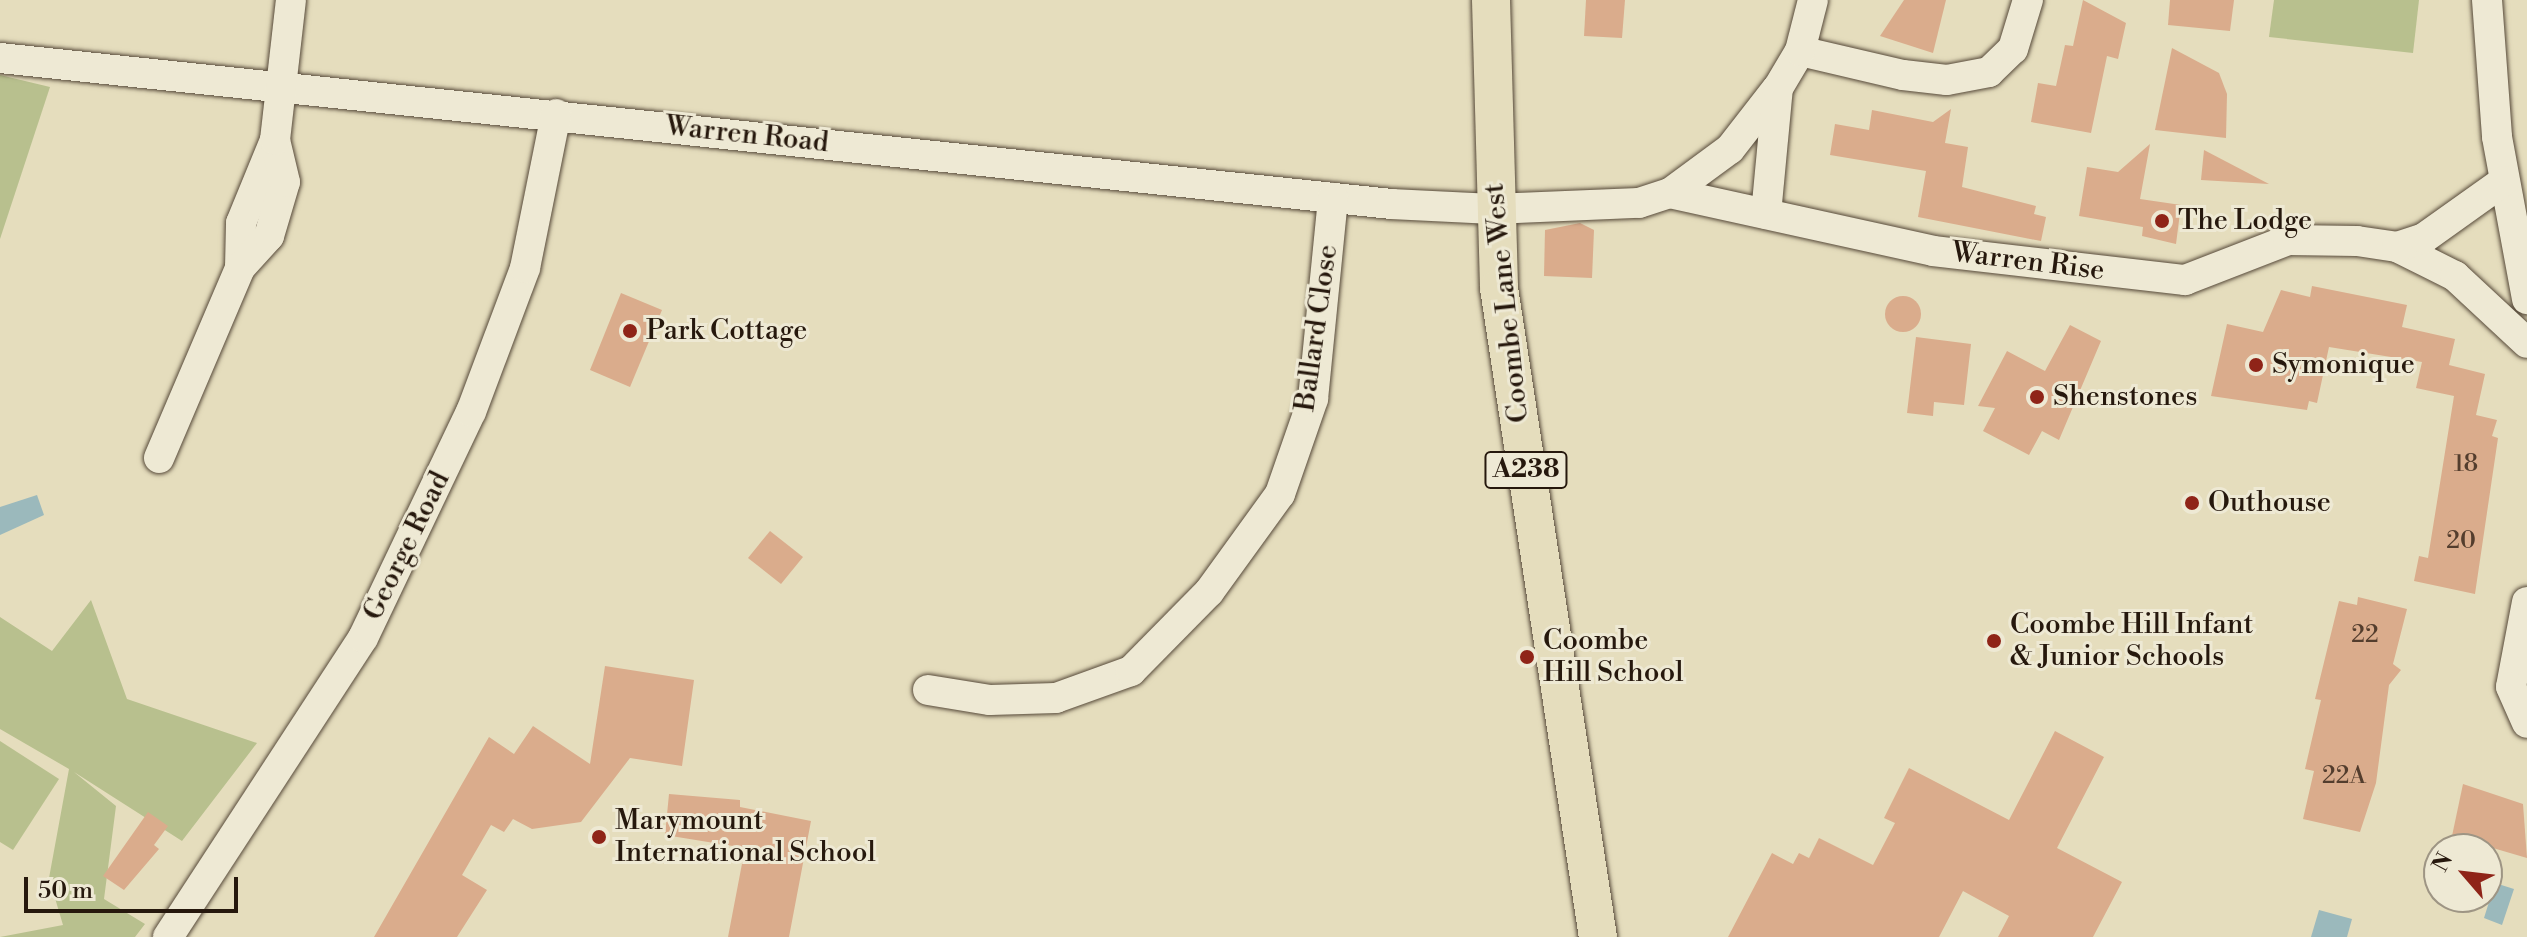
<!DOCTYPE html>
<style>
body{margin:0}
#map{position:relative;width:2527px;height:937px;overflow:hidden;background:#e5ddbd;font-family:"Libre Bodoni",serif}
div>[style]{position:absolute}
.green>*{inset:0;background:#b8c08e}
.water>*{inset:0;background:#9bb9bc}
.building>*{inset:0;background:#daac8c}
.round{border-radius:50%}
.roads{filter:drop-shadow(0 0 2px #564939) drop-shadow(0 0 2px #564939)}
.minor>*{height:30px;margin:-15px;padding:0 15px;transform-origin:15px;border-radius:15px;background:#eee9d4}
.major>*{height:38px;margin:-19px;padding:0 19px;transform-origin:19px;border-radius:19px;background:#e5ddbd}
.dots>*{width:22px;height:22px;translate:-50% -50%;box-sizing:border-box;border:4px solid #eee9d4;border-radius:50%}
span{translate:-50% -50%;white-space:nowrap;text-align:center;line-height:1.15;-webkit-text-stroke:6px #eee9d4;paint-order:stroke}
.number-label{font-size:24px;color:#533d2d}
.number-label span{-webkit-text-stroke-width:0}
.shield-label span{padding:2px 6px;background:#eee9d4;border:2px solid;border-radius:6px;-webkit-text-stroke-width:0}
.shield-label{font-size:26px;color:#26180d;font-weight:700}
.street-label{font-size:28px;color:#26180d}
.poi-label{font-size:28px;color:#26180d}
.left{translate:0 -50%;text-align:left}
.north{position:absolute;left:2423px;top:833px;width:80px;height:80px;box-sizing:border-box;background:#eee9d4;border:2px solid #9e9584;border-radius:50%;rotate:298deg;font-size:22px;font-weight:700;line-height:32px;text-align:center;color:#26180d}
.north::after{content:'';display:block;margin:auto;width:28px;height:36px;background:#8f2418;clip-path:polygon(50% 0,100% 100%,50% 72%,0 100%)}
.scale{position:absolute;left:24px;top:877px;width:214px;height:36px;box-sizing:border-box;border:4px solid #26180d;border-top:0;padding-left:10px;font-size:24px;line-height:28px;white-space:nowrap;color:#26180d;-webkit-text-stroke:6px #eee9d4;paint-order:stroke}
</style>
<div id="map">
<div class="green">
<div style="clip-path:polygon(2274px 0,2419px 0,2413px 53px,2269px 37px)"></div>
<div style="clip-path:polygon(0 75px,50px 87px,0 239px)"></div>
<div style="clip-path:polygon(91px 600px,127px 699px,257px 743px,182px 841px,74px 772px,116px 806px,104px 899px,145px 924px,135px 937px,0 937px,63px 925px,49px 878px,69px 769px,0 729px,0 617px,52px 651px)"></div>
<div style="clip-path:polygon(0 741px,59px 779px,13px 850px,0 842px)"></div>
</div>
<div class="water">
<div style="clip-path:polygon(37px 495px,44px 515px,0 535px,0 507px)"></div>
<div style="clip-path:polygon(2495px 883px,2514px 889px,2502px 925px,2484px 918px)"></div>
<div style="clip-path:polygon(2319px 910px,2352px 919px,2347px 937px,2311px 937px)"></div>
</div>
<div class="building">
<div style="clip-path:polygon(1586px 0,1625px 0,1622px 38px,1584px 36px)"></div>
<div style="clip-path:polygon(1904px 0,1946px 0,1933px 53px,1880px 36px)"></div>
<div style="clip-path:polygon(2083px 0,2126px 23px,2118px 59px,2107px 56px,2091px 133px,2031px 122px,2038px 83px,2056px 86px,2065px 45px,2073px 46px)"></div>
<div style="clip-path:polygon(2170px 0,2234px 0,2230px 31px,2168px 25px)"></div>
<div style="clip-path:polygon(2172px 48px,2219px 73px,2227px 94px,2226px 138px,2155px 130px)"></div>
<div style="clip-path:polygon(1951px 109px,1945px 143px,1968px 147px,1962px 187px,2036px 206px,2034px 214px,2046px 217px,2041px 241px,1918px 217px,1926px 171px,1830px 155px,1835px 124px,1869px 130px,1872px 110px,1933px 122px)"></div>
<div style="clip-path:polygon(2150px 144px,2140px 199px,2181px 205px,2176px 244px,2142px 236px,2143px 227px,2079px 216px,2087px 167px,2118px 172px)"></div>
<div style="clip-path:polygon(2204px 150px,2269px 184px,2201px 180px)"></div>
<div style="clip-path:polygon(1580px 223px,1594px 230px,1592px 278px,1544px 276px,1545px 230px)"></div>
<div style="clip-path:polygon(2312px 286px,2407px 305px,2402px 327px,2455px 339px,2449px 365px,2485px 374px,2476px 415px,2497px 420px,2492px 436px,2498px 438px,2475px 594px,2414px 581px,2419px 556px,2428px 558px,2454px 396px,2416px 388px,2422px 362px,2329px 347px,2317px 403px,2309px 401px,2307px 410px,2211px 396px,2227px 324px,2263px 332px,2281px 290px,2310px 297px)"></div>
<div style="clip-path:polygon(621px 293px,662px 310px,630px 387px,590px 370px)"></div>
<div class="round" style="left:1885px;top:296px;width:36px;height:36px"></div>
<div style="clip-path:polygon(2070px 325px,2101px 341px,2059px 440px,2042px 431px,2029px 455px,1983px 431px,1995px 408px,1978px 406px,2007px 351px,2045px 371px)"></div>
<div style="clip-path:polygon(1916px 337px,1971px 344px,1964px 405px,1934px 402px,1933px 416px,1907px 413px)"></div>
<div style="clip-path:polygon(770px 531px,803px 557px,781px 584px,748px 558px)"></div>
<div style="clip-path:polygon(2358px 597px,2407px 609px,2393px 664px,2401px 670px,2389px 685px,2376px 783px,2360px 832px,2303px 819px,2314px 771px,2305px 769px,2321px 700px,2315px 699px,2339px 601px,2357px 605px)"></div>
<div style="clip-path:polygon(605px 666px,694px 680px,682px 766px,630px 758px,581px 822px,532px 829px,513px 819px,504px 832px,491px 825px,462px 875px,487px 890px,457px 937px,374px 937px,489px 737px,514px 754px,533px 726px,590px 764px)"></div>
<div style="clip-path:polygon(2055px 731px,2104px 757px,2057px 848px,2122px 882px,2093px 937px,1998px 937px,2009px 916px,1963px 891px,1939px 937px,1728px 937px,1772px 853px,1793px 864px,1799px 853px,1809px 858px,1819px 838px,1873px 865px,1895px 823px,1884px 818px,1909px 768px,2009px 820px)"></div>
<div style="clip-path:polygon(2463px 784px,2523px 804px,2527px 858px,2452px 836px)"></div>
<div style="clip-path:polygon(669px 794px,740px 800px,740px 807px,811px 821px,789px 937px,728px 937px,745px 848px,665px 835px)"></div>
<div style="clip-path:polygon(148px 812px,168px 826px,154px 845px,159px 849px,124px 890px,103px 876px)"></div>
</div>
<div class="roads">
<div class="minor">
<div style="left:2487px;top:0;width:137px;rotate:85.8deg"></div>
<div style="left:2497px;top:137px;width:165px;rotate:79.5deg"></div>
<div style="left:1800px;top:51px;width:106px;rotate:13.1deg"></div>
<div style="left:1903px;top:75px;width:44px;rotate:6.5deg"></div>
<div style="left:1947px;top:80px;width:43px;rotate:-10.8deg"></div>
<div style="left:1989px;top:72px;width:33px;rotate:-44deg"></div>
<div style="left:2013px;top:49px;width:51px;rotate:-73deg"></div>
<div style="left:0;top:58px;width:1399px;rotate:5.99deg"></div>
<div style="left:1391px;top:204px;width:102px;rotate:2.8deg"></div>
<div style="left:1493px;top:209px;width:146px;rotate:-2.4deg"></div>
<div style="left:1639px;top:203px;width:33px;rotate:-18deg"></div>
<div style="left:1670px;top:193px;width:269px;rotate:12.4deg"></div>
<div style="left:1933px;top:251px;width:254px;rotate:6.6deg"></div>
<div style="left:2185px;top:280px;width:110px;rotate:-21.2deg"></div>
<div style="left:2288px;top:240px;width:69px;rotate:0.8deg"></div>
<div style="left:2357px;top:241px;width:40px;rotate:8.5deg"></div>
<div style="left:2397px;top:247px;width:65px;rotate:26.6deg"></div>
<div style="left:2455px;top:276px;width:98px;rotate:42.9deg"></div>
<div style="left:1670px;top:193px;width:74px;rotate:-36.3deg"></div>
<div style="left:1730px;top:149px;width:75px;rotate:-52.1deg"></div>
<div style="left:1766px;top:214px;width:127px;rotate:-84.6deg"></div>
<div style="left:1778px;top:88px;width:43px;rotate:-59.3deg"></div>
<div style="left:1800px;top:51px;width:53px;rotate:-75.7deg"></div>
<div style="left:2397px;top:247px;width:28px;rotate:-18deg"></div>
<div style="left:2424px;top:238px;width:98px;rotate:-35.5deg"></div>
<div style="left:240px;top:268px;width:45px;rotate:-88.7deg"></div>
<div style="left:241px;top:223px;width:90px;rotate:-67.7deg"></div>
<div style="left:159px;top:458px;width:207px;rotate:-66.9deg"></div>
<div style="left:240px;top:268px;width:43px;rotate:-47.8deg"></div>
<div style="left:269px;top:236px;width:56px;rotate:-73.5deg"></div>
<div style="left:285px;top:182px;width:43px;rotate:-103.4deg"></div>
<div style="left:275px;top:140px;width:141px;rotate:-83.5deg"></div>
<div style="left:2527px;top:602px;width:86px;rotate:100.7deg"></div>
<div style="left:2511px;top:687px;width:39px;rotate:66deg"></div>
<div style="left:928px;top:690px;width:63px;rotate:9.2deg"></div>
<div style="left:990px;top:700px;width:66px;rotate:-1.7deg"></div>
<div style="left:1056px;top:698px;width:80px;rotate:-19.8deg"></div>
<div style="left:1131px;top:671px;width:111px;rotate:-45.4deg"></div>
<div style="left:1209px;top:592px;width:121px;rotate:-54.1deg"></div>
<div style="left:1280px;top:494px;width:101px;rotate:-70.8deg"></div>
<div style="left:1313px;top:399px;width:202px;rotate:-84.3deg"></div>
<div style="left:168px;top:937px;width:357px;rotate:-56.9deg"></div>
<div style="left:363px;top:638px;width:250px;rotate:-64.5deg"></div>
<div style="left:471px;top:412px;width:154px;rotate:-69.4deg"></div>
<div style="left:525px;top:268px;width:157px;rotate:-78.6deg"></div>
</div>
<div class="major">
<div style="left:1491px;top:0;width:288px;rotate:88.4deg"></div>
<div style="left:1499px;top:288px;width:657px;rotate:81.33deg"></div>
</div>
</div>
<div class="dots">
<div style="left:2162px;top:221px;background:#8f2418"></div>
<div style="left:630px;top:331px;background:#8f2418"></div>
<div style="left:2256px;top:365px;background:#8f2418"></div>
<div style="left:2037px;top:397px;background:#8f2418"></div>
<div style="left:2192px;top:503px;background:#8f2418"></div>
<div style="left:1994px;top:641px;background:#8f2418"></div>
<div style="left:1527px;top:657px;background:#8f2418"></div>
<div style="left:599px;top:837px;background:#8f2418"></div>
</div>
<div class="number-label">
<span style="left:2466px;top:465px">18</span>
<span style="left:2461px;top:542px">20</span>
<span style="left:2365px;top:636px">22</span>
<span style="left:2344px;top:777px">22A</span>
</div>
<div class="shield-label">
<span style="left:1526px;top:470px">A238</span>
</div>
<div class="street-label">
<span style="left:747px;top:135px;rotate:6deg">Warren Road</span>
<span style="left:2028px;top:262px;rotate:7deg">Warren Rise</span>
<span style="left:1507px;top:303px;rotate:-96deg">Coombe Lane West</span>
<span style="left:1317px;top:328px;rotate:-82deg">Ballard Close</span>
<span style="left:407px;top:546px;rotate:-64deg">George Road</span>
</div>
<div class="poi-label">
<span class="left" style="left:2178px;top:221px">The Lodge</span>
<span class="left" style="left:646px;top:331px">Park Cottage</span>
<span class="left" style="left:2272px;top:365px">Symonique</span>
<span class="left" style="left:2053px;top:397px">Shenstones</span>
<span class="left" style="left:2208px;top:503px">Outhouse</span>
<span class="left" style="left:2010px;top:641px">Coombe Hill Infant<br>&amp; Junior Schools</span>
<span class="left" style="left:1543px;top:657px">Coombe<br>Hill School</span>
<span class="left" style="left:615px;top:837px">Marymount<br>International School</span>
</div>
<div class="north">N</div>
<div class="scale">50 m</div>
</div>
